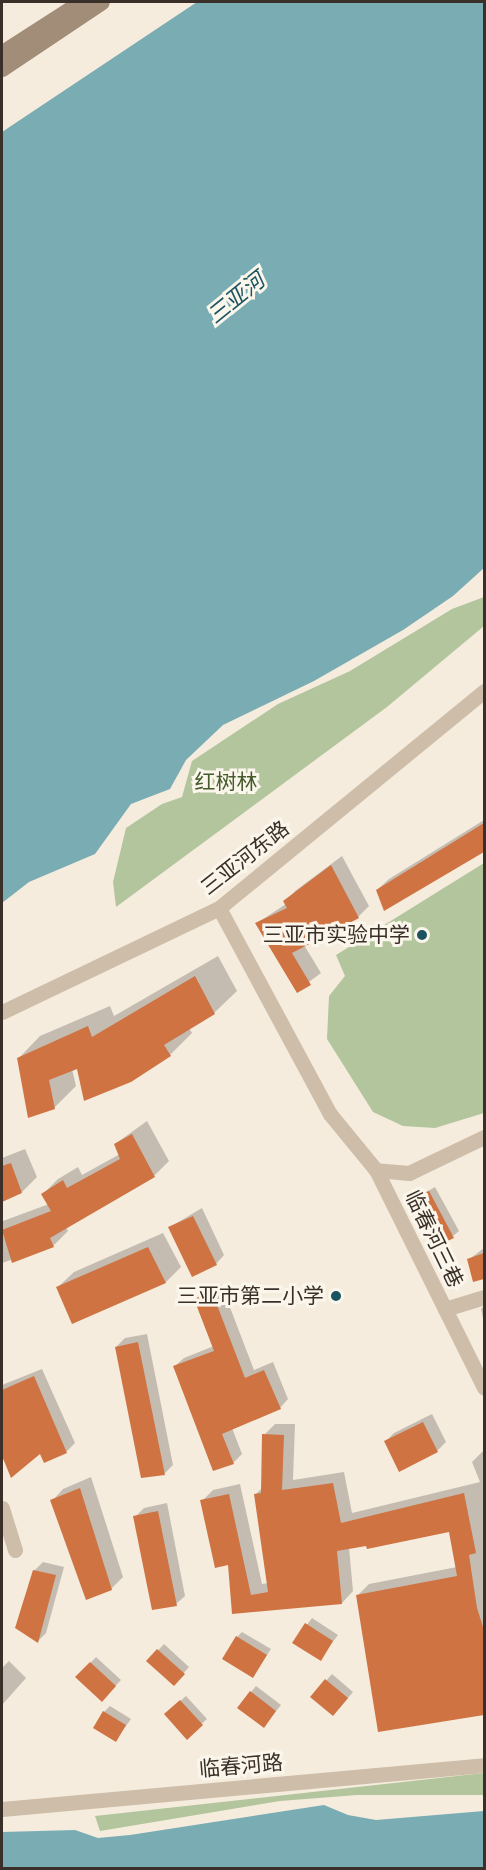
<!DOCTYPE html>
<meta charset="utf-8">
<style>
body{margin:0}
#map{position:relative;width:486px;height:1870px;overflow:hidden;background:#f5ecde;font-family:Rubik,"Noto Sans SC",sans-serif}
div>[style]{position:absolute}
.green>*{inset:0;background:#b3c59c}
.water>*{inset:0;background:#7aacb4}
.shadow>*{inset:0;background:#0003}
.building>*{inset:0;background:#cf7342}
.minor>*{height:15px;margin:-7.5px;padding:0 7.5px;transform-origin:7.5px;border-radius:7.5px;background:#cebea9}
.tertiary>*{height:15px;margin:-7.5px;padding:0 7.5px;transform-origin:7.5px;border-radius:7.5px;background:#cebea9}
.secondary>*{height:15px;margin:-7.5px;padding:0 7.5px;transform-origin:7.5px;border-radius:7.5px;background:#a28d79}
.dots>*{width:16px;height:16px;translate:-50% -50%;box-sizing:border-box;border:3px solid #fbf6eb;border-radius:50%}
span{translate:-50% -50%;white-space:nowrap;text-align:center;line-height:1.15;-webkit-text-stroke:6px #fbf6eb;paint-order:stroke}
.park-label{font-size:21px;color:#445b2b}
.street-label{font-size:21px;color:#3b3029}
.poi-label{font-size:21px;color:#3b3029}
.right{translate:-100% -50%;text-align:right}
.water-label{font-size:22px;color:#1b5460;font-style:italic}
.frame{position:absolute;inset:0;border:3px solid #3b3029;pointer-events:none}
</style>
<div id="map">
<div class="green">
<div style="clip-path:polygon(484px 597px,484px 626px,387px 707px,116px 907px,113px 882px,126px 828px,162px 804px,182px 797px,192px 761px,278px 704px,350px 671px,452px 609px)"></div>
<div style="clip-path:polygon(484px 863px,484px 1113px,435px 1128px,403px 1126px,373px 1112px,327px 1039px,329px 996px,345px 976px,336px 955px)"></div>
<div style="clip-path:polygon(484px 1773px,484px 1795px,357px 1795px,280px 1801px,100px 1831px,95px 1816px)"></div>
</div>
<div class="water">
<div style="clip-path:polygon(197px 2px,484px 2px,484px 568px,453px 596px,403px 630px,314px 681px,223px 725px,186px 760px,170px 789px,131px 804px,95px 854px,29px 882px,2px 903px,2px 132px)"></div>
<div style="clip-path:polygon(324px 1805px,348px 1815px,376px 1820px,484px 1811px,484px 1868px,2px 1868px,2px 1832px,75px 1830px,98px 1838px,130px 1835px)"></div>
</div>
<div class="shadow">
<div style="clip-path:polygon(484px 820px,484px 850px,385px 909px,377px 890px,389px 879px)"></div>
<div style="clip-path:polygon(342px 856px,369px 906px,358px 917px,304px 945px,321px 973px,297px 991px,257px 923px,286px 904px,295px 891px)"></div>
<div style="clip-path:polygon(218px 956px,237px 991px,214px 1013px,189px 1028px,192px 1033px,170px 1055px,72px 1069px,76px 1086px,54px 1108px,18px 1059px,40px 1036px,110px 1006px,114px 1016px)"></div>
<div style="clip-path:polygon(147px 1121px,169px 1161px,154px 1176px,66px 1227px,68px 1231px,53px 1246px,2px 1263px,2px 1217px,3px 1221px,49px 1204px,43px 1194px,58px 1179px,78px 1167px,82px 1175px,120px 1154px,115px 1144px)"></div>
<div style="clip-path:polygon(25px 1149px,37px 1177px,22px 1192px,2px 1200px,2px 1158px)"></div>
<div style="clip-path:polygon(435px 1187px,459px 1231px,453px 1236px,414px 1199px)"></div>
<div style="clip-path:polygon(202px 1208px,224px 1255px,216px 1264px,170px 1227px)"></div>
<div style="clip-path:polygon(163px 1233px,181px 1267px,166px 1282px,58px 1287px,74px 1272px)"></div>
<div style="clip-path:polygon(484px 1248px,484px 1277px,474px 1281px,468px 1260px)"></div>
<div style="clip-path:polygon(221px 1284px,254px 1370px,273px 1362px,288px 1399px,280px 1408px,232px 1428px,242px 1454px,233px 1463px,175px 1366px,184px 1358px,214px 1346px,196px 1299px,204px 1291px)"></div>
<div style="clip-path:polygon(484px 1306px,484px 1323px,481px 1309px)"></div>
<div style="clip-path:polygon(147px 1334px,173px 1465px,165px 1473px,142px 1476px,116px 1347px,125px 1338px)"></div>
<div style="clip-path:polygon(42px 1369px,75px 1443px,66px 1452px,41px 1451px,12px 1476px,2px 1452px,2px 1385px)"></div>
<div style="clip-path:polygon(432px 1414px,446px 1442px,437px 1451px,385px 1442px,394px 1433px)"></div>
<div style="clip-path:polygon(275px 1424px,295px 1424px,293px 1480px,344px 1472px,352px 1513px,480px 1482px,472px 1462px,484px 1450px,484px 1713px,380px 1731px,358px 1595px,369px 1584px,457px 1567px,450px 1530px,349px 1547px,353px 1591px,342px 1603px,234px 1612px,229px 1563px,202px 1501px,213px 1490px,240px 1484px,262px 1584px,268px 1583px,255px 1495px,262px 1488px,264px 1435px)"></div>
<div style="clip-path:polygon(91px 1477px,123px 1577px,111px 1589px,52px 1501px,63px 1489px)"></div>
<div style="clip-path:polygon(167px 1503px,185px 1596px,176px 1604px,135px 1517px,144px 1508px)"></div>
<div style="clip-path:polygon(43px 1562px,64px 1567px,46px 1633px,38px 1641px,34px 1571px)"></div>
<div style="clip-path:polygon(312px 1618px,338px 1635px,320px 1659px,294px 1642px)"></div>
<div style="clip-path:polygon(242px 1632px,271px 1649px,253px 1676px,237px 1637px)"></div>
<div style="clip-path:polygon(164px 1644px,189px 1667px,174px 1684px,148px 1661px)"></div>
<div style="clip-path:polygon(96px 1657px,121px 1680px,102px 1700px,77px 1677px)"></div>
<div style="clip-path:polygon(9px 1661px,26px 1678px,2px 1705px,2px 1668px)"></div>
<div style="clip-path:polygon(332px 1674px,353px 1692px,339px 1709px,312px 1697px)"></div>
<div style="clip-path:polygon(256px 1686px,281px 1705px,269px 1720px,251px 1692px)"></div>
<div style="clip-path:polygon(186px 1696px,207px 1719px,187px 1737px,166px 1714px)"></div>
<div style="clip-path:polygon(110px 1706px,131px 1719px,116px 1740px,104px 1712px)"></div>
</div>
<div class="building">
<div style="clip-path:polygon(484px 823px,484px 852px,384px 911px,376px 890px)"></div>
<div style="clip-path:polygon(331px 865px,359px 918px,292px 953px,311px 985px,297px 993px,255px 923px,287px 908px,283px 901px)"></div>
<div style="clip-path:polygon(195px 976px,215px 1014px,164px 1045px,171px 1056px,131px 1082px,84px 1101px,77px 1069px,49px 1080px,55px 1109px,28px 1118px,17px 1058px,88px 1026px,92px 1037px)"></div>
<div style="clip-path:polygon(132px 1134px,155px 1177px,50px 1238px,54px 1247px,12px 1263px,2px 1230px,51px 1211px,41px 1194px,63px 1180px,67px 1188px,120px 1159px,114px 1144px)"></div>
<div style="clip-path:polygon(11px 1163px,22px 1193px,2px 1202px,2px 1166px)"></div>
<div style="clip-path:polygon(429px 1191px,454px 1238px,437px 1246px,412px 1199px)"></div>
<div style="clip-path:polygon(193px 1216px,217px 1265px,192px 1277px,168px 1227px)"></div>
<div style="clip-path:polygon(148px 1247px,166px 1283px,72px 1324px,56px 1287px)"></div>
<div style="clip-path:polygon(484px 1253px,484px 1279px,473px 1282px,467px 1259px)"></div>
<div style="clip-path:polygon(212px 1292px,245px 1378px,264px 1370px,281px 1409px,222px 1434px,234px 1464px,213px 1471px,173px 1366px,214px 1351px,194px 1299px)"></div>
<div style="clip-path:polygon(138px 1342px,165px 1475px,141px 1478px,115px 1347px)"></div>
<div style="clip-path:polygon(34px 1376px,67px 1453px,44px 1463px,40px 1454px,11px 1478px,2px 1456px,2px 1390px)"></div>
<div style="clip-path:polygon(423px 1422px,438px 1452px,399px 1472px,384px 1441px)"></div>
<div style="clip-path:polygon(262px 1434px,284px 1435px,282px 1490px,333px 1483px,341px 1523px,464px 1493px,476px 1553px,469px 1555px,477px 1608px,484px 1630px,484px 1715px,378px 1732px,356px 1595px,457px 1576px,449px 1532px,367px 1549px,366px 1546px,337px 1551px,342px 1604px,232px 1614px,228px 1565px,215px 1568px,200px 1500px,229px 1494px,251px 1595px,268px 1592px,254px 1494px,261px 1493px)"></div>
<div style="clip-path:polygon(80px 1488px,112px 1590px,86px 1600px,50px 1500px)"></div>
<div style="clip-path:polygon(158px 1511px,177px 1606px,152px 1610px,133px 1516px)"></div>
<div style="clip-path:polygon(33px 1570px,56px 1575px,38px 1643px,15px 1628px)"></div>
<div style="clip-path:polygon(305px 1623px,333px 1641px,321px 1661px,292px 1643px)"></div>
<div style="clip-path:polygon(236px 1636px,267px 1655px,253px 1678px,222px 1659px)"></div>
<div style="clip-path:polygon(157px 1649px,185px 1674px,174px 1686px,146px 1661px)"></div>
<div style="clip-path:polygon(90px 1662px,116px 1686px,102px 1702px,75px 1677px)"></div>
<div style="clip-path:polygon(325px 1679px,348px 1698px,333px 1716px,310px 1697px)"></div>
<div style="clip-path:polygon(250px 1691px,276px 1711px,264px 1728px,237px 1708px)"></div>
<div style="clip-path:polygon(180px 1700px,203px 1725px,187px 1740px,164px 1714px)"></div>
<div style="clip-path:polygon(103px 1711px,126px 1725px,116px 1742px,93px 1728px)"></div>
</div>
<div class="minor">
<div style="left:219px;top:908px;width:234px;rotate:61.7deg"></div>
<div style="left:330px;top:1114px;width:72px;rotate:50.6deg"></div>
<div style="left:484px;top:1137px;width:83px;rotate:154.4deg"></div>
<div style="left:409px;top:1173px;width:33px;rotate:-175deg"></div>
<div style="left:376px;top:1170px;width:243px;rotate:63.6deg"></div>
<div style="left:445px;top:1309px;width:41px;rotate:-17.1deg"></div>
<div style="left:2px;top:1508px;width:44px;rotate:72.8deg"></div>
</div>
<div class="tertiary">
<div style="left:2px;top:1012px;width:241px;rotate:-25.6deg"></div>
<div style="left:219px;top:908px;width:343px;rotate:-39.3deg"></div>
<div style="left:2px;top:1809px;width:484px;rotate:-5.2deg"></div>
</div>
<div class="secondary">
<div style="left:2px;top:52px;width:93px;rotate:-32.7deg"></div>
<div style="left:2px;top:69px;width:120px;rotate:-33.8deg"></div>
</div>
<div class="dots">
<div style="left:422px;top:935px;background:#1b5460"></div>
<div style="left:336px;top:1296px;background:#1b5460"></div>
</div>
<div class="park-label">
<span style="left:226px;top:782px">红树林</span>
</div>
<div class="street-label">
<span style="left:245px;top:858px;rotate:-38deg">三亚河东路</span>
<span style="left:434px;top:1239px;rotate:64deg">临春河三巷</span>
<span style="left:241px;top:1766px;rotate:-5deg">临春河路</span>
</div>
<div class="poi-label">
<span class="right" style="left:410px;top:935px">三亚市实验中学</span>
<span class="right" style="left:324px;top:1296px">三亚市第二小学</span>
</div>
<div class="water-label">
<span style="left:236px;top:298px;rotate:-39deg">三亚河</span>
</div>
<div class="frame"></div>
</div>
